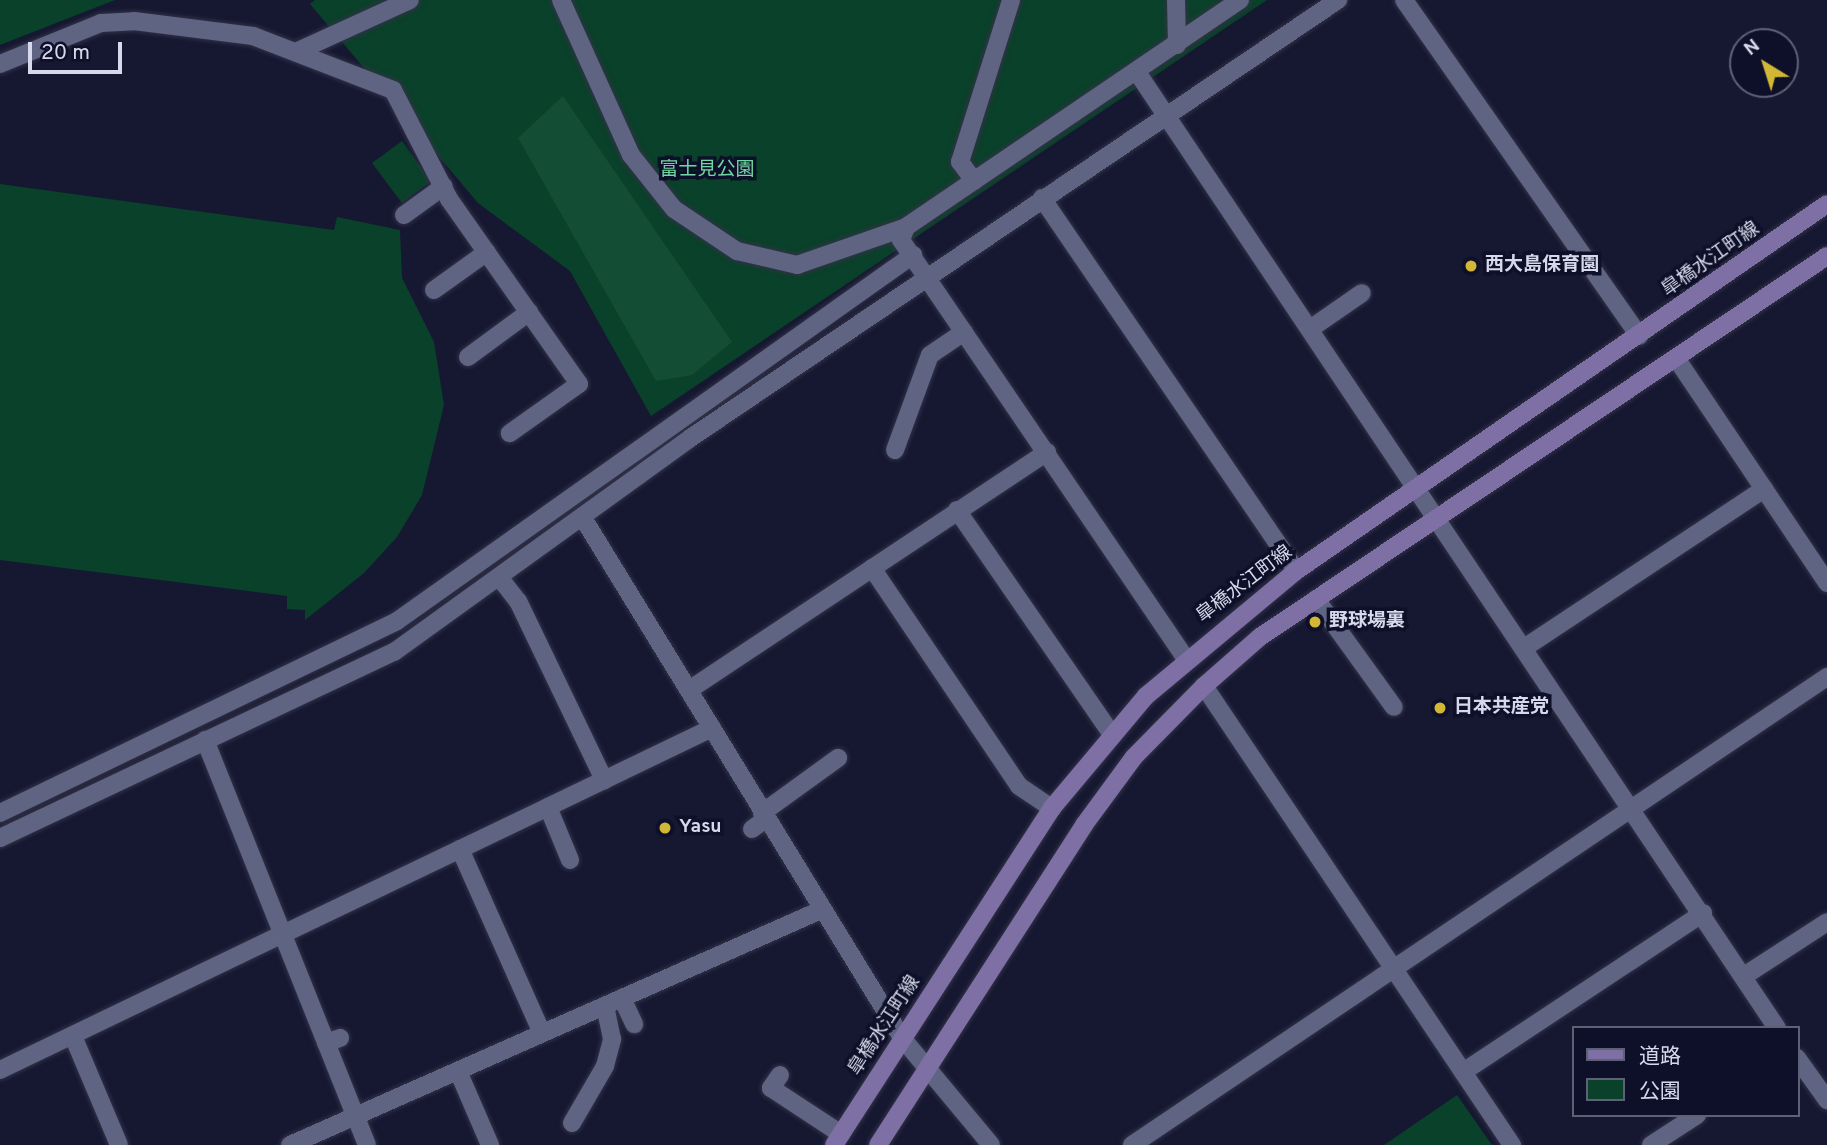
<!DOCTYPE html>
<meta charset="utf-8">
<style>
body{margin:0}
#map{position:relative;width:1827px;height:1145px;overflow:hidden;background:#161832;font-family:Overpass,"Noto Sans JP",sans-serif}
div>[style]{position:absolute}
.green>*{inset:0;background:#0a412a}
.forest>*{inset:0;background:#134d34}
.roads{filter:drop-shadow(0 0 2px #323247) drop-shadow(0 0 2px #323247)}
.lane>*{height:18px;margin:-9px;padding:0 9px;transform-origin:9px;border-radius:9px;background:#5f6483}
.street>*{height:18px;margin:-9px;padding:0 9px;transform-origin:9px;border-radius:9px;background:#5f6483}
.secondary>*{height:18px;margin:-9px;padding:0 9px;transform-origin:9px;border-radius:9px;background:#7e70a5}
.dots>*{width:19px;height:19px;translate:-50% -50%;box-sizing:border-box;border:4px solid #0e0f28;border-radius:50%}
span{translate:-50% -50%;white-space:nowrap;text-align:center;line-height:1.15;-webkit-text-stroke:7px #0e0f28;paint-order:stroke}
.park-label{font-size:19px;color:#70d6a4}
.street-label{font-size:19px;color:#d6d9eb}
.poi-label{font-size:19px;color:#d6d9eb;font-weight:700}
.left{translate:0 -50%;text-align:left}
.legend{position:absolute;left:1572px;top:1026px;width:228px;height:91px;box-sizing:border-box;background:#0e0f28;border:2px solid #5e6076;margin:0;padding:9px 12px;list-style:none;font-size:21px;color:#d6d9eb}
.legend li{display:flex;align-items:center;gap:14px;height:35px}
.legend b{width:35px;border:2px solid #5e6076}
.north{position:absolute;left:1729px;top:28px;width:70px;height:70px;box-sizing:border-box;background:#0e0f28;border:2px solid #5e6076;border-radius:50%;rotate:322deg;font-size:19px;font-weight:700;line-height:28px;text-align:center;color:#d6d9eb}
.north::after{content:'';display:block;margin:auto;width:24px;height:32px;background:#d2b736;clip-path:polygon(50% 0,100% 100%,50% 72%,0 100%)}
.scale{position:absolute;left:28px;top:42px;width:94px;height:32px;box-sizing:border-box;border:4px solid #d6d9eb;border-top:0;padding-left:9px;font-size:21px;line-height:24px;white-space:nowrap;color:#d6d9eb;-webkit-text-stroke:5px #0e0f28;paint-order:stroke}
</style>
<div id="map">
<div class="green">
<div style="clip-path:polygon(0 0,115px 0,0 45px)"></div>
<div style="clip-path:polygon(315px 0,1267px 0,651px 416px,570px 271px,478px 203px,310px 4px)"></div>
<div style="clip-path:polygon(402px 141px,431px 181px,402px 203px,372px 163px)"></div>
<div style="clip-path:polygon(0 184px,334px 230px,337px 217px,400px 230px,402px 278px,434px 342px,444px 405px,422px 495px,397px 537px,364px 573px,305px 620px,305px 610px,287px 609px,287px 596px,0 560px)"></div>
<div style="clip-path:polygon(1457px 1095px,1492px 1145px,1384px 1145px)"></div>
</div>
<div class="forest">
<div style="clip-path:polygon(563px 96px,732px 342px,692px 375px,656px 381px,518px 138px)"></div>
</div>
<div class="roads">
<div class="lane">
<div style="left:1404px;top:0;width:410px;rotate:55deg"></div>
<div style="left:1042px;top:198px;width:451px;rotate:55.7deg"></div>
<div style="left:1310px;top:329px;width:63px;rotate:-34.7deg"></div>
<div style="left:895px;top:450px;width:101px;rotate:-69.8deg"></div>
<div style="left:930px;top:355px;width:41px;rotate:-34.1deg"></div>
<div style="left:957px;top:510px;width:273px;rotate:55.4deg"></div>
<div style="left:872px;top:568px;width:263px;rotate:56deg"></div>
<div style="left:1019px;top:786px;width:40px;rotate:34deg"></div>
<div style="left:499px;top:577px;width:31px;rotate:52deg"></div>
<div style="left:518px;top:601px;width:199px;rotate:64.3deg"></div>
<div style="left:1316px;top:599px;width:133px;rotate:54.2deg"></div>
<div style="left:1524px;top:648px;width:288px;rotate:-33.5deg"></div>
<div style="left:689px;top:690px;width:430px;rotate:-33.6deg"></div>
<div style="left:762px;top:813px;width:94px;rotate:-35.9deg"></div>
<div style="left:752px;top:829px;width:17px;rotate:-36deg"></div>
<div style="left:460px;top:849px;width:201px;rotate:66deg"></div>
<div style="left:570px;top:860px;width:57px;rotate:-112.5deg"></div>
<div style="left:548px;top:807px;width:182px;rotate:-25.7deg"></div>
<div style="left:1744px;top:976px;width:99px;rotate:-33deg"></div>
<div style="left:622px;top:998px;width:29px;rotate:65deg"></div>
<div style="left:73px;top:1036px;width:118px;rotate:67.1deg"></div>
<div style="left:326px;top:1043px;width:15px;rotate:-20deg"></div>
<div style="left:0;top:1070px;width:314px;rotate:-25.7deg"></div>
<div style="left:458px;top:1071px;width:81px;rotate:66.6deg"></div>
<div style="left:1463px;top:1072px;width:288px;rotate:-33.5deg"></div>
<div style="left:780px;top:1075px;width:16px;rotate:125deg"></div>
<div style="left:771px;top:1088px;width:84px;rotate:33.3deg"></div>
<div style="left:572px;top:1123px;width:66px;rotate:-59.9deg"></div>
<div style="left:605px;top:1066px;width:28px;rotate:-75deg"></div>
<div style="left:612px;top:1039px;width:34px;rotate:-102deg"></div>
</div>
<div class="street">
<div style="left:561px;top:0;width:170px;rotate:65.7deg"></div>
<div style="left:631px;top:155px;width:69px;rotate:51.5deg"></div>
<div style="left:674px;top:209px;width:76px;rotate:33.7deg"></div>
<div style="left:737px;top:251px;width:62px;rotate:13.1deg"></div>
<div style="left:797px;top:265px;width:115px;rotate:-19.2deg"></div>
<div style="left:1176px;top:0;width:45px;rotate:88.7deg"></div>
<div style="left:298px;top:51px;width:123px;rotate:-24.5deg"></div>
<div style="left:0;top:64px;width:109px;rotate:-22.1deg"></div>
<div style="left:101px;top:23px;width:33px;rotate:-3deg"></div>
<div style="left:134px;top:21px;width:120px;rotate:7.2deg"></div>
<div style="left:253px;top:36px;width:150px;rotate:21.1deg"></div>
<div style="left:393px;top:90px;width:123px;rotate:62.8deg"></div>
<div style="left:449px;top:199px;width:226px;rotate:54.9deg"></div>
<div style="left:579px;top:384px;width:85px;rotate:144.6deg"></div>
<div style="left:1137px;top:72px;width:1150px;rotate:56.2deg"></div>
<div style="left:974px;top:181px;width:24px;rotate:-126deg"></div>
<div style="left:960px;top:162px;width:170px;rotate:-72.5deg"></div>
<div style="left:404px;top:215px;width:49px;rotate:-35.9deg"></div>
<div style="left:434px;top:290px;width:65px;rotate:-35.6deg"></div>
<div style="left:468px;top:357px;width:76px;rotate:-36.4deg"></div>
<div style="left:1676px;top:358px;width:271px;rotate:56.1deg"></div>
<div style="left:583px;top:518px;width:610px;rotate:58.47deg"></div>
<div style="left:902px;top:1038px;width:139px;rotate:50.2deg"></div>
<div style="left:1186px;top:659px;width:507px;rotate:-124.22deg"></div>
<div style="left:901px;top:240px;width:14px;rotate:-69deg"></div>
<div style="left:906px;top:227px;width:404px;rotate:-34.2deg"></div>
<div style="left:1204px;top:686px;width:553px;rotate:56.14deg"></div>
<div style="left:205px;top:740px;width:436px;rotate:68.2deg"></div>
<div style="left:0;top:813px;width:441px;rotate:-25.8deg"></div>
<div style="left:397px;top:621px;width:633px;rotate:-35.35deg"></div>
<div style="left:0;top:838px;width:436px;rotate:-25.3deg"></div>
<div style="left:394px;top:652px;width:364px;rotate:-35.8deg"></div>
<div style="left:689px;top:439px;width:784px;rotate:-34.08deg"></div>
<div style="left:283px;top:934px;width:294px;rotate:-25.6deg"></div>
<div style="left:1797px;top:1058px;width:52px;rotate:54.5deg"></div>
<div style="left:290px;top:1145px;width:581px;rotate:-23.87deg"></div>
<div style="left:1132px;top:1145px;width:838px;rotate:-33.96deg"></div>
<div style="left:1651px;top:1145px;width:55px;rotate:-33.1deg"></div>
</div>
<div class="secondary">
<div style="left:834px;top:1145px;width:401px;rotate:-57.1deg"></div>
<div style="left:1052px;top:808px;width:146px;rotate:-50deg"></div>
<div style="left:1146px;top:696px;width:195px;rotate:-39.8deg"></div>
<div style="left:1296px;top:571px;width:645px;rotate:-34.65deg"></div>
<div style="left:878px;top:1145px;width:381px;rotate:-57.2deg"></div>
<div style="left:1084px;top:825px;width:84px;rotate:-53.7deg"></div>
<div style="left:1134px;top:757px;width:100px;rotate:-45.4deg"></div>
<div style="left:1204px;top:686px;width:74px;rotate:-41.2deg"></div>
<div style="left:1260px;top:637px;width:683px;rotate:-33.9deg"></div>
</div>
</div>
<div class="dots">
<div style="left:1471px;top:266px;background:#d2b736"></div>
<div style="left:1315px;top:622px;background:#d2b736"></div>
<div style="left:1440px;top:708px;background:#d2b736"></div>
<div style="left:665px;top:828px;background:#d2b736"></div>
</div>
<div class="park-label">
<span style="left:707px;top:171px">富士見公園</span>
</div>
<div class="street-label">
<span style="left:1711px;top:260px;rotate:-35deg">皐橋水江町線</span>
<span style="left:1245px;top:585px;rotate:-37deg">皐橋水江町線</span>
<span style="left:885px;top:1026px;rotate:-57deg">皐橋水江町線</span>
</div>
<div class="poi-label">
<span class="left" style="left:1485px;top:266px">西大島保育園</span>
<span class="left" style="left:1329px;top:622px">野球場裏</span>
<span class="left" style="left:1454px;top:708px">日本共産党</span>
<span class="left" style="left:679px;top:828px">Yasu</span>
</div>
<ul class="legend">
<li><b style="height:9px;background:#7e70a5"></b>道路</li>
<li><b style="height:19px;background:#0a412a"></b>公園</li>
</ul>
<div class="north">N</div>
<div class="scale">20 m</div>
</div>
